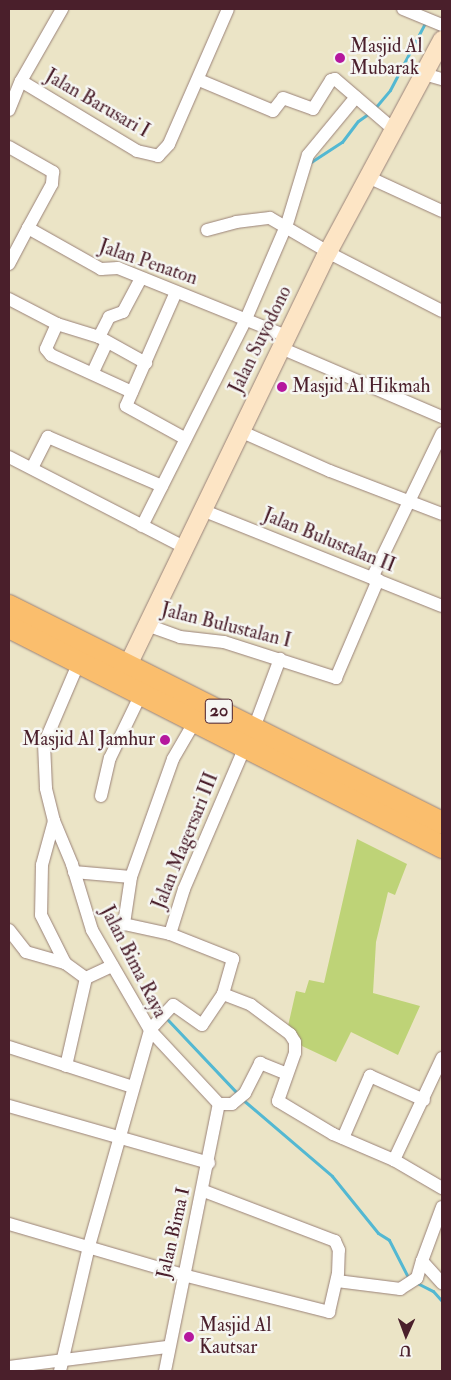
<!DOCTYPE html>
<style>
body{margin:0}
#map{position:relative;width:451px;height:1380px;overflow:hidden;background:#ebe4c6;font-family:"IM FELL Double Pica",serif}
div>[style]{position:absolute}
.green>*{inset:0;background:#bed377}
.stream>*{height:3px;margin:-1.5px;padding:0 1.5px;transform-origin:1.5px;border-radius:1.5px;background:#53b8d2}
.roads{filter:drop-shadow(0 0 1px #9a8278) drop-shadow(0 0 1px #9a8278)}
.street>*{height:12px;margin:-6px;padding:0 6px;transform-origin:6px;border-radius:6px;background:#fff}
.secondary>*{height:18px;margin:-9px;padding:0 9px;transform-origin:9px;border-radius:9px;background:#fde5c5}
.highway>*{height:22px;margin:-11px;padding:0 11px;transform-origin:11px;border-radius:11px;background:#fabe6d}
.dots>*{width:14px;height:14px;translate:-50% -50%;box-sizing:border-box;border:2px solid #f6f6f2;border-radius:50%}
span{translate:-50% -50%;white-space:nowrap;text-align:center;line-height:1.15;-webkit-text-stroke:5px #f6f6f2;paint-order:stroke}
.shield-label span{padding:1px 4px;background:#f6f6f2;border:1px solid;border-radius:4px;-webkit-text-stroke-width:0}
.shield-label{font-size:18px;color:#4a1f2b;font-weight:700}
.poi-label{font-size:19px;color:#4a1f2b}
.left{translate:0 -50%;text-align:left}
.right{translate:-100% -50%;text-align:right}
.street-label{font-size:19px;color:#4a1f2b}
.frame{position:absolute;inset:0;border:10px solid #4a1f2b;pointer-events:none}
.north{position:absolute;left:381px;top:1310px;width:50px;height:50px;-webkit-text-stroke:4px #f6f6f2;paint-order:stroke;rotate:182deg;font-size:14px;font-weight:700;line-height:20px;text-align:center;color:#4a1f2b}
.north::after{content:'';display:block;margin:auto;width:18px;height:22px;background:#4a1f2b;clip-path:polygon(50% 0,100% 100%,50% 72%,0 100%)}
</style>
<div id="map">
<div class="green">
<div style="clip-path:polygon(357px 839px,407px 864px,395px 895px,388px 892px,376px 942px,373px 993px,420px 1006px,398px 1055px,351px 1032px,336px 1062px,302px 1046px,288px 1026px,296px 991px,305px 993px,309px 980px,324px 983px)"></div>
</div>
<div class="stream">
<div style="left:375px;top:108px;width:23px;rotate:-50deg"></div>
<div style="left:390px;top:90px;width:78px;rotate:-62.4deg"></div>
<div style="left:311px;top:162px;width:37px;rotate:-33deg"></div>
<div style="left:342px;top:142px;width:26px;rotate:-53deg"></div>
<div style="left:358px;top:121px;width:16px;rotate:-35deg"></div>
<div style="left:168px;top:1020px;width:102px;rotate:46.6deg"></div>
<div style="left:242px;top:1099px;width:118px;rotate:40.5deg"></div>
<div style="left:332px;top:1176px;width:73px;rotate:51.1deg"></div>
<div style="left:378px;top:1233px;width:13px;rotate:32deg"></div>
<div style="left:389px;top:1240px;width:44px;rotate:62.9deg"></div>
<div style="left:417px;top:1283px;width:18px;rotate:27deg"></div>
<div style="left:433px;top:1291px;width:13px;rotate:48deg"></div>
</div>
<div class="roads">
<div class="street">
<div style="left:403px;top:9px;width:42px;rotate:22.3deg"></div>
<div style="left:424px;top:74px;width:19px;rotate:16deg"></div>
<div style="left:199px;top:80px;width:80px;rotate:22.7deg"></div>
<div style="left:273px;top:111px;width:16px;rotate:-52deg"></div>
<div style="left:283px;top:98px;width:32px;rotate:20deg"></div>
<div style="left:313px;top:109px;width:34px;rotate:-58deg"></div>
<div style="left:331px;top:80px;width:4px;rotate:-14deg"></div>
<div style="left:335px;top:79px;width:75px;rotate:40.7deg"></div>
<div style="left:21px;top:81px;width:135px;rotate:31.1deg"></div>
<div style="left:137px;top:151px;width:22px;rotate:13deg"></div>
<div style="left:158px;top:156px;width:16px;rotate:-47deg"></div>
<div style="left:169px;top:144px;width:147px;rotate:-66.4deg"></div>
<div style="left:9px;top:110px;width:31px;rotate:-68deg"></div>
<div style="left:21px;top:81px;width:83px;rotate:-60.3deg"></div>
<div style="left:9px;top:147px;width:51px;rotate:29.6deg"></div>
<div style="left:53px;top:172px;width:12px;rotate:95deg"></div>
<div style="left:52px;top:184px;width:50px;rotate:118.6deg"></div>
<div style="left:368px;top:177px;width:81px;rotate:24.7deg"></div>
<div style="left:207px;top:230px;width:30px;rotate:-15deg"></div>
<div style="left:236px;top:222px;width:34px;rotate:-7deg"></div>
<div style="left:270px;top:218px;width:75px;rotate:30.3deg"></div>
<div style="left:335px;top:256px;width:120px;rotate:27.2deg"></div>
<div style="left:9px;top:264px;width:41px;rotate:-62.2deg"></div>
<div style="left:28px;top:228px;width:84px;rotate:29.3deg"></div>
<div style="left:101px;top:269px;width:17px;rotate:-3deg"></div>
<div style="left:118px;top:268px;width:181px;rotate:22deg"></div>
<div style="left:176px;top:292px;width:124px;rotate:113.7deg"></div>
<div style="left:126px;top:406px;width:68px;rotate:28.8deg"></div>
<div style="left:9px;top:299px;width:54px;rotate:27.5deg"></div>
<div style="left:57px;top:324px;width:44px;rotate:17.2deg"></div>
<div style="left:99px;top:337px;width:54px;rotate:29deg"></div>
<div style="left:57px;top:324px;width:27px;rotate:114deg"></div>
<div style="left:46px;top:349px;width:8px;rotate:50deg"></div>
<div style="left:51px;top:355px;width:89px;rotate:24.6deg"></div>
<div style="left:99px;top:337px;width:22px;rotate:-63deg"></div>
<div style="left:109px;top:317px;width:15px;rotate:-20deg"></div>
<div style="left:123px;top:312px;width:38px;rotate:-62deg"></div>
<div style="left:281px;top:348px;width:175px;rotate:23.2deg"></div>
<div style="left:93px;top:372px;width:33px;rotate:-65deg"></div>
<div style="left:240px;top:431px;width:98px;rotate:24deg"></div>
<div style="left:330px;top:471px;width:120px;rotate:21deg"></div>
<div style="left:9px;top:457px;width:197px;rotate:27.2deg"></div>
<div style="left:32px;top:468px;width:35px;rotate:-63deg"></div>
<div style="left:48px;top:437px;width:124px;rotate:23.3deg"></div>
<div style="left:202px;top:510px;width:258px;rotate:21.8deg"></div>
<div style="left:142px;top:526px;width:232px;rotate:-63.3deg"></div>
<div style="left:246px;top:319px;width:103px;rotate:-66.7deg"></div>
<div style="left:287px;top:224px;width:72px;rotate:-73.1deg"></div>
<div style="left:308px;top:155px;width:75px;rotate:-50.4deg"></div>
<div style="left:372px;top:578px;width:161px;rotate:-64.2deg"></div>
<div style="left:147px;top:625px;width:35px;rotate:20deg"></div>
<div style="left:180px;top:637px;width:44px;rotate:6.5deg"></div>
<div style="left:224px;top:642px;width:118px;rotate:17.8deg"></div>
<div style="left:336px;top:678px;width:107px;rotate:-66.8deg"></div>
<div style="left:195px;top:721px;width:44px;rotate:120.1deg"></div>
<div style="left:173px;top:759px;width:125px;rotate:109.6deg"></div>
<div style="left:131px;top:877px;width:48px;rotate:98.5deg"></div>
<div style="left:124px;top:924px;width:47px;rotate:12.3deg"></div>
<div style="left:170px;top:934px;width:68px;rotate:21.6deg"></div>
<div style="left:233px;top:959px;width:36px;rotate:106deg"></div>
<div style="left:223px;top:994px;width:30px;rotate:21deg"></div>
<div style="left:251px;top:1005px;width:49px;rotate:36.6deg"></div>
<div style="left:290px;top:1034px;width:9px;rotate:58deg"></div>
<div style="left:295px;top:1042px;width:11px;rotate:90deg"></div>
<div style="left:295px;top:1053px;width:51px;rotate:109.5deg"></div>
<div style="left:278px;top:1101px;width:64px;rotate:31deg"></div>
<div style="left:333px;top:1134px;width:66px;rotate:23.1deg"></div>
<div style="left:254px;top:728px;width:74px;rotate:-69.4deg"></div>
<div style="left:101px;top:796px;width:39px;rotate:-77deg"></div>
<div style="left:110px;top:758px;width:71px;rotate:-64.2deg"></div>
<div style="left:54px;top:821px;width:46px;rotate:105.3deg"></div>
<div style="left:42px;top:865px;width:50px;rotate:91.1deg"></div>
<div style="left:41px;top:915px;width:54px;rotate:63.4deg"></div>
<div style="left:74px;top:872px;width:57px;rotate:5deg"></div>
<div style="left:9px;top:930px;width:28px;rotate:52deg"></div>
<div style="left:26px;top:952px;width:41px;rotate:15.8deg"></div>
<div style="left:65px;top:963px;width:26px;rotate:36deg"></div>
<div style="left:170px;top:934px;width:47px;rotate:-72.7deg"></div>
<div style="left:184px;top:889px;width:155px;rotate:-66.8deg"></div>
<div style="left:86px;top:978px;width:29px;rotate:-25deg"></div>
<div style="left:223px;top:994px;width:37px;rotate:124deg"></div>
<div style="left:202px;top:1025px;width:35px;rotate:-145deg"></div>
<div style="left:173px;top:1005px;width:34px;rotate:133deg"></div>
<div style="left:150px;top:1030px;width:101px;rotate:47deg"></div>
<div style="left:219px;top:1104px;width:13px"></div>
<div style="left:232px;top:1104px;width:17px;rotate:-40deg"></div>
<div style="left:245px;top:1093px;width:34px;rotate:-63deg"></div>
<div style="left:260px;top:1063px;width:29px;rotate:22deg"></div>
<div style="left:9px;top:1047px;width:130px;rotate:17.9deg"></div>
<div style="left:442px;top:1058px;width:113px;rotate:115.2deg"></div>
<div style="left:394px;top:1160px;width:56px;rotate:30.3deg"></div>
<div style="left:66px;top:1066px;width:90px;rotate:-77.2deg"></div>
<div style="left:9px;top:1106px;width:208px;rotate:15.9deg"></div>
<div style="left:343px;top:1138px;width:68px;rotate:-66.5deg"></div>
<div style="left:370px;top:1076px;width:59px;rotate:24deg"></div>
<div style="left:442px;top:1207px;width:58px;rotate:110.3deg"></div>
<div style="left:422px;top:1261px;width:30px;rotate:48deg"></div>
<div style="left:9px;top:1224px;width:181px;rotate:16.3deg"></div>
<div style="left:183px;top:1275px;width:151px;rotate:14.2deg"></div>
<div style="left:329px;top:1312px;width:39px;rotate:-77deg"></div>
<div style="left:338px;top:1274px;width:24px;rotate:-88deg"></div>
<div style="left:339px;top:1250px;width:10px;rotate:-114deg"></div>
<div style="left:335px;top:1241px;width:140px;rotate:-159.1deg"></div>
<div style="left:337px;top:1281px;width:64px;rotate:7.2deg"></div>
<div style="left:400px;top:1289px;width:20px;rotate:-33deg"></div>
<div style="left:417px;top:1278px;width:18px;rotate:-74deg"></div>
<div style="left:9px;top:1367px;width:159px;rotate:-7.2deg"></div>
<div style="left:60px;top:1371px;width:128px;rotate:-76.9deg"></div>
<div style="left:89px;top:1246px;width:224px;rotate:-74.2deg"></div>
<div style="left:150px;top:1030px;width:116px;rotate:-120.1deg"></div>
<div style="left:92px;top:930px;width:69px;rotate:-106.9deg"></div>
<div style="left:72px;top:864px;width:47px;rotate:-112.7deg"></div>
<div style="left:54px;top:821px;width:34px;rotate:-104deg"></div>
<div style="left:46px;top:788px;width:44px;rotate:-92.6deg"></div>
<div style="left:44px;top:744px;width:89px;rotate:-66.9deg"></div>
<div style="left:165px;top:1371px;width:272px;rotate:-78.6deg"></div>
</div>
<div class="secondary">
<div style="left:128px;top:665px;width:459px;rotate:-64.2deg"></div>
<div style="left:328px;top:252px;width:241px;rotate:-61.7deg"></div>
</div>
<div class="highway">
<div style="left:9px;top:606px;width:484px;rotate:26.6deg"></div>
<div style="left:9px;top:627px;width:486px;rotate:26.9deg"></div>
</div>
</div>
<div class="dots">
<div style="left:340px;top:58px;background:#b5179e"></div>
<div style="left:282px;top:387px;background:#b5179e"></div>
<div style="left:165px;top:740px;background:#b5179e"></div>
<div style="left:189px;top:1337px;background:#b5179e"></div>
</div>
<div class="shield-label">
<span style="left:219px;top:711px">20</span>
</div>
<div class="poi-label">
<span class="left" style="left:350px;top:58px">Masjid Al<br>Mubarak</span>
<span class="left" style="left:292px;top:387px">Masjid Al Hikmah</span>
<span class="right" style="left:155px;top:740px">Masjid Al Jamhur</span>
<span class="left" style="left:199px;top:1337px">Masjid Al<br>Kautsar</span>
</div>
<div class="street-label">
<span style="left:97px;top:104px;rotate:30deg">Jalan Barusari I</span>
<span style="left:148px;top:263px;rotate:19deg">Jalan Penaton</span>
<span style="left:261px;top:340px;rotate:-64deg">Jalan Suyodono</span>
<span style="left:329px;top:541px;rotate:22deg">Jalan Bulustalan II</span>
<span style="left:226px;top:626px;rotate:14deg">Jalan Bulustalan I</span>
<span style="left:186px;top:841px;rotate:-68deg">Jalan Magersari III</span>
<span style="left:133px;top:962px;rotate:63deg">Jalan Bima Raya</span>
<span style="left:174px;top:1233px;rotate:-77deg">Jalan Bima I</span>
</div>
<div class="frame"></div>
<div class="north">U</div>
</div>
